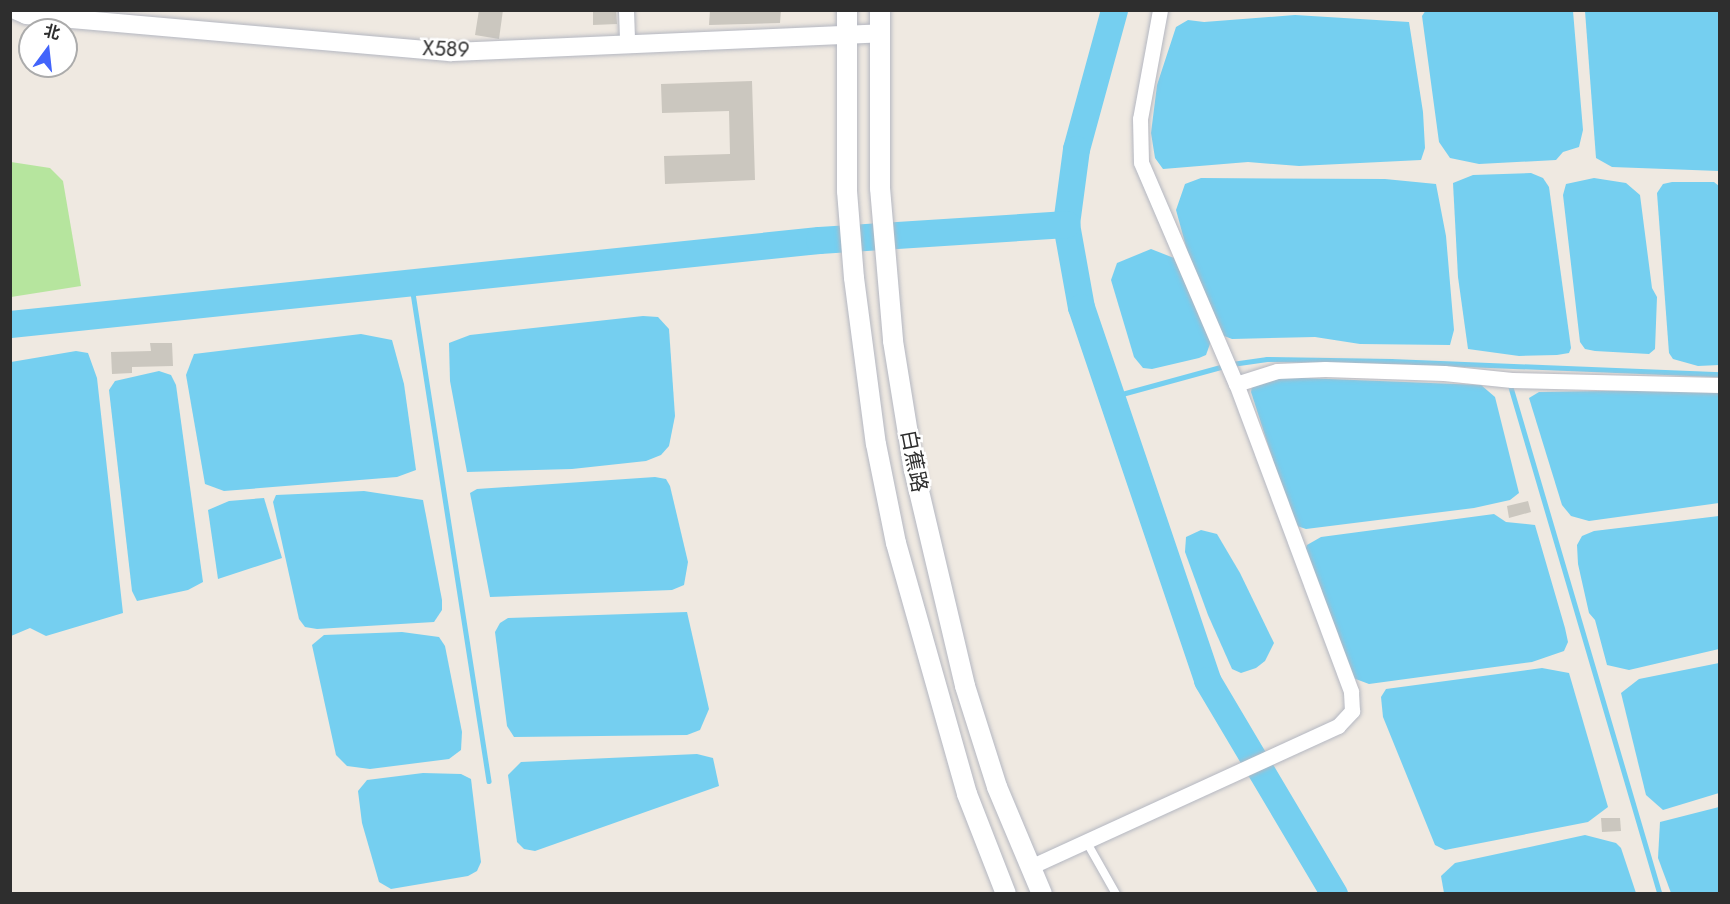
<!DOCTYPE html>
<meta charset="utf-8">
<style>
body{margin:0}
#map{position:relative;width:1730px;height:904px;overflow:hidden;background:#efe9e1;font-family:Jost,"Noto Sans SC",sans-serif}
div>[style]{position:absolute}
.green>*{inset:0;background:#b6e59e}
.water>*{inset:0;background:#75cff0}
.stream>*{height:4.5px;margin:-2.25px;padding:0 2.25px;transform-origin:2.25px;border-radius:2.25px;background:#75cff0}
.river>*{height:27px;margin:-13.5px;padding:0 13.5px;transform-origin:13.5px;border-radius:13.5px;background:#75cff0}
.building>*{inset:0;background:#cbc7bf}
.roads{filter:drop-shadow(0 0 2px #b4b7c1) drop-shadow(0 0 2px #b4b7c1)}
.service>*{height:8px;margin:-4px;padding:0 4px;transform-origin:4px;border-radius:4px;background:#fff}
.minor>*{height:15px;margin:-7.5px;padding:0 7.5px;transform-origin:7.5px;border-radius:7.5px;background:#fff}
.tertiary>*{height:18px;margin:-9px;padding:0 9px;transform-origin:9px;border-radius:9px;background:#fff}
.secondary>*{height:20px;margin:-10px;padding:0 10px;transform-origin:10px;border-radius:10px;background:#fff}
span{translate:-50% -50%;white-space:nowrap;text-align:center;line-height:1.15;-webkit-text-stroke:5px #fff;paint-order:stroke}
.street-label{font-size:21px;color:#2e2e2e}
.frame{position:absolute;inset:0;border:12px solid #2e2e2e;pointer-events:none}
.north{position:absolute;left:18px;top:18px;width:60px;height:60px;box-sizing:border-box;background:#fff;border:2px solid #ababab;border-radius:50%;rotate:15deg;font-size:16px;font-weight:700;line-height:24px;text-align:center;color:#2e2e2e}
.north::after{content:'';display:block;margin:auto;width:21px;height:27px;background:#4264fb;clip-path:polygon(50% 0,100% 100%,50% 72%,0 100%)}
</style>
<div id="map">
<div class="green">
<div style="clip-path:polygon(11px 162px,50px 168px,63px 181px,81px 286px,11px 297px)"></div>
</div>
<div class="water">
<div style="clip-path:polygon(1426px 10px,1573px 11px,1583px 130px,1579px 147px,1563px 152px,1556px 160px,1479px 164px,1450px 158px,1439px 142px,1422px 16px)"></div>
<div style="clip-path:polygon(1585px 11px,1719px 11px,1719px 171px,1612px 167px,1596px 158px)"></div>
<div style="clip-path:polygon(1295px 15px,1409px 22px,1423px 112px,1425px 148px,1421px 160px,1299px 166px,1248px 162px,1163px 169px,1155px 158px,1151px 133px,1157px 85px,1176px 27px,1188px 20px,1204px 22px)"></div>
<div style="clip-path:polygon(1531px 173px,1543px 178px,1549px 187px,1571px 348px,1569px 353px,1557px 355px,1519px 356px,1468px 349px,1458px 277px,1453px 183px,1473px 175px)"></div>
<div style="clip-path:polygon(1201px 178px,1385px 179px,1436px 184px,1446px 236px,1454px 330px,1450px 345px,1360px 344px,1315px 337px,1232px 339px,1219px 334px,1190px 261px,1176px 210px,1185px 184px)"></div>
<div style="clip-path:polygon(1594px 178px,1626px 183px,1640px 195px,1652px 288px,1657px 297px,1655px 349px,1649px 354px,1595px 351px,1585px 349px,1580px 342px,1563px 195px,1566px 184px)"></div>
<div style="clip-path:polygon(1672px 182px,1714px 182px,1719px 186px,1719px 365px,1698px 366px,1673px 359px,1669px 353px,1657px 193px,1663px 184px)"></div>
<div style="clip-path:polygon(1151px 249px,1174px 258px,1211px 341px,1206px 355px,1199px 358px,1152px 369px,1143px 368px,1134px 357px,1111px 280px,1117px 263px)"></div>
<div style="clip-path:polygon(643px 316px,658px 317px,669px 329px,675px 416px,669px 446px,661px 455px,646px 461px,572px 469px,467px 472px,450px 381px,449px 343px,470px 335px)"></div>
<div style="clip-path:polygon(361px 334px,392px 340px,404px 384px,416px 470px,397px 477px,224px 491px,205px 484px,186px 375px,194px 354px)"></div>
<div style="clip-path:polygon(76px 351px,88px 353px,97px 378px,123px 613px,46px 636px,30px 628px,11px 636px,11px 362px)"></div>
<div style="clip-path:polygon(159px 371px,171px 375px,176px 385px,203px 582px,188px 590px,137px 601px,132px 591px,109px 390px,115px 381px)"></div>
<div style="clip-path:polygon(1278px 377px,1481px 385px,1495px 397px,1519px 493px,1510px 500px,1474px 508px,1306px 529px,1294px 525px,1251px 392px,1252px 386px)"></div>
<div style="clip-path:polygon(1672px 390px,1719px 393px,1719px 503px,1589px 521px,1571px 516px,1562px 505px,1529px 398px,1539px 392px)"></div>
<div style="clip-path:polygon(655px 477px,666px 479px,670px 486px,688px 562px,684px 585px,672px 590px,490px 597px,470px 493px,477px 489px)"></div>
<div style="clip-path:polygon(364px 491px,423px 500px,442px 600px,442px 610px,434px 622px,317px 629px,305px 627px,299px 619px,273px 502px,276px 495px)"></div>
<div style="clip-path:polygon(264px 498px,282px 558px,218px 579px,208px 510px,229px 501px)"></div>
<div style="clip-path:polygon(1494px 514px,1506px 522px,1535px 525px,1565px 628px,1568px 642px,1564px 651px,1532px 662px,1369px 684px,1353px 678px,1304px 553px,1307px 545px,1321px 537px)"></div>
<div style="clip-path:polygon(1719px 516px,1719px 649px,1629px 670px,1607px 665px,1595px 620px,1589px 613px,1578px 564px,1577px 545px,1582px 536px,1594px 531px)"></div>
<div style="clip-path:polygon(1201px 530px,1217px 534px,1240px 573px,1274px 643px,1265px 661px,1256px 668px,1241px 673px,1232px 669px,1208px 615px,1185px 552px,1186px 537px)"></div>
<div style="clip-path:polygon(687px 612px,709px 709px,700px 730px,687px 735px,514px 737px,507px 726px,495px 632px,500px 623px,508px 618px)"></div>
<div style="clip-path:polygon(402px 632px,439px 637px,445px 646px,462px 732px,461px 750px,449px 759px,370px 769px,347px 766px,336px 755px,312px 645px,324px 635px)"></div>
<div style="clip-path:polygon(1719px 663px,1719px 793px,1663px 810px,1646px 795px,1621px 693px,1639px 679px)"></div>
<div style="clip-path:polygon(1542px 668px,1569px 673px,1608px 807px,1588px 822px,1445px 850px,1435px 845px,1383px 717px,1381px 697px,1386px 689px)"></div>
<div style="clip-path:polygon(697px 754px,713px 758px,719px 786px,535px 851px,524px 849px,517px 842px,508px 775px,521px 762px)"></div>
<div style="clip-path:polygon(423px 773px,461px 774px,471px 779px,481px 862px,477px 871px,468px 876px,391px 889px,379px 882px,362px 823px,358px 791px,367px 780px)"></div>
<div style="clip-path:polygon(1719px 807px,1719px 893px,1671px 893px,1658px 858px,1660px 822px)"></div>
<div style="clip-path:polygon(1585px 835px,1616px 843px,1621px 848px,1636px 893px,1444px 893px,1441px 876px,1455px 863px)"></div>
</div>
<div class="stream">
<div style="left:411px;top:280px;width:507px;rotate:81.15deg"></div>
<div style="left:1232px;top:364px;width:35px;rotate:-8deg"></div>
<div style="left:1267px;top:359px;width:124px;rotate:0.9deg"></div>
<div style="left:1391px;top:361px;width:329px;rotate:2.3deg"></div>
<div style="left:1510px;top:384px;width:532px;rotate:73.61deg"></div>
<div style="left:1111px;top:397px;width:117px;rotate:-15.3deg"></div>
</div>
<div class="river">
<div style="left:1114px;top:10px;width:144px;rotate:105.3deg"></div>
<div style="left:1076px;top:149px;width:76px;rotate:97.6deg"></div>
<div style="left:1066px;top:224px;width:84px;rotate:79.8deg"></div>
<div style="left:1081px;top:307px;width:394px;rotate:71.3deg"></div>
<div style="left:1207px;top:680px;width:249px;rotate:59.3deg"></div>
<div style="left:10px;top:324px;width:813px;rotate:-5.93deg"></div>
<div style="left:819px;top:240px;width:248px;rotate:-3.7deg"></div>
</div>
<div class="building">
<div style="clip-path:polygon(479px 10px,503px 10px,499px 39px,475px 35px)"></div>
<div style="clip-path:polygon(593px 10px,616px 10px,617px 24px,593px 25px)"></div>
<div style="clip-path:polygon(710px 10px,781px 10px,780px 23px,709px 25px)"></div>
<div style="clip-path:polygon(752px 81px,755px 180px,665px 184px,664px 156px,730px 154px,729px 111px,662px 113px,661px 84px)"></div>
<div style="clip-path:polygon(150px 343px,172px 343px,173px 366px,132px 367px,132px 373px,112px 374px,111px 352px,151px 351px)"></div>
<div style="clip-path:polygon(1528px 501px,1531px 512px,1509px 518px,1507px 506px)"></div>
<div style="clip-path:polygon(1601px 818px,1620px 818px,1621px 831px,1602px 832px)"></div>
</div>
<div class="roads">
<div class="service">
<div style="left:1086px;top:841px;width:61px;rotate:60.5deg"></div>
</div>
<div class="minor">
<div style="left:626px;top:10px;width:34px;rotate:88deg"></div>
<div style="left:1236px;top:384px;width:43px;rotate:-17.6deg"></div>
<div style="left:1277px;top:371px;width:48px;rotate:-2.4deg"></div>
<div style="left:1325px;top:369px;width:119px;rotate:1.9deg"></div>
<div style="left:1444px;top:373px;width:68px;rotate:5.9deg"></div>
<div style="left:1512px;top:380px;width:208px;rotate:1.4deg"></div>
<div style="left:1030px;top:867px;width:339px;rotate:-24.6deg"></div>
<div style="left:1338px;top:726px;width:21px;rotate:-47deg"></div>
<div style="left:1352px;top:711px;width:20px;rotate:-93deg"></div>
<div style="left:1351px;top:691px;width:328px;rotate:-110.5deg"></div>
<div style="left:1236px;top:384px;width:241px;rotate:-113.2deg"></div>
<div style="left:1141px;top:162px;width:43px;rotate:-91.3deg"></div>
<div style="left:1140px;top:119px;width:111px;rotate:-79.6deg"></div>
</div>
<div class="tertiary">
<div style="left:15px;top:10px;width:12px;rotate:24deg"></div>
<div style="left:26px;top:15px;width:427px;rotate:5deg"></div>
<div style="left:451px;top:52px;width:428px;rotate:-2.5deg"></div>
</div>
<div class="secondary">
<div style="left:847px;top:10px;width:181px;rotate:90deg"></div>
<div style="left:847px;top:191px;width:87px;rotate:85.4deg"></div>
<div style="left:854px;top:278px;width:167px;rotate:82.5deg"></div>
<div style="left:876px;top:444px;width:101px;rotate:78.6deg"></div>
<div style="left:896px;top:543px;width:261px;rotate:74.2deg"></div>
<div style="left:967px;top:794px;width:107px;rotate:68.7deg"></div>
<div style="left:880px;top:10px;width:178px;rotate:90deg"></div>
<div style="left:880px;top:188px;width:154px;rotate:85.1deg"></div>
<div style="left:893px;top:341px;width:131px;rotate:80.8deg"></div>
<div style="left:914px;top:470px;width:222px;rotate:76.7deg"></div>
<div style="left:965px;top:686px;width:106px;rotate:72.4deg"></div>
<div style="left:997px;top:787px;width:116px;rotate:67.2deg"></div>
</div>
</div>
<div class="street-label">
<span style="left:446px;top:49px;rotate:2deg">X589</span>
<span style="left:914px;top:461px;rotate:79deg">白蕉路</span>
</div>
<div class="frame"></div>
<div class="north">北</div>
</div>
